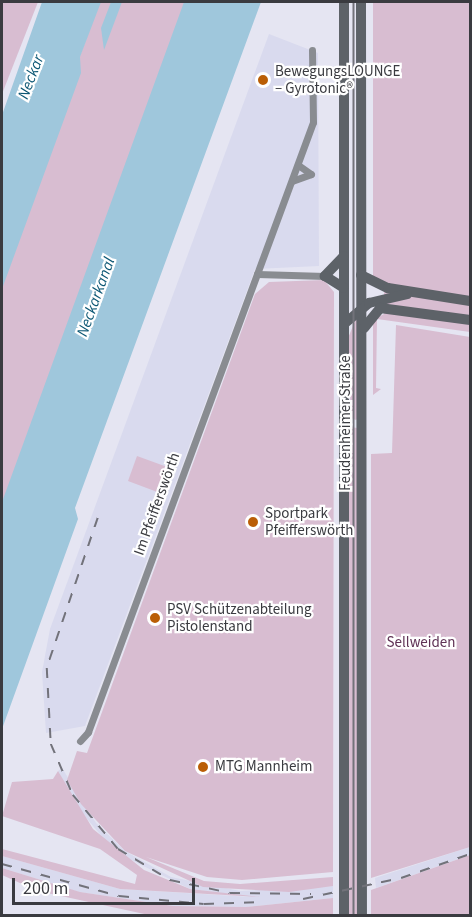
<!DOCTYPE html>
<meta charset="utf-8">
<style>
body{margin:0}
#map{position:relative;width:472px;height:917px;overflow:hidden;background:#e5e5f2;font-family:"Source Sans 3",sans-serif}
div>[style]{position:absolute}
.built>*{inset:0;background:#d9daee}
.green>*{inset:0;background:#d8bdd1}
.water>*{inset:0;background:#9fc7dc}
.street>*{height:7px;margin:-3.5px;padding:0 3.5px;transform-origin:3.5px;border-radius:3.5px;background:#898c91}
.secondary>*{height:10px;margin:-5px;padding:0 5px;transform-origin:5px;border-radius:5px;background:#5d6268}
.tram>*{height:1.5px;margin:-0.75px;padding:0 0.75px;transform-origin:0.75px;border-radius:0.75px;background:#72727a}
.rail>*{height:1.5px;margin-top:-0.75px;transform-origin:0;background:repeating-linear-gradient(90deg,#72727a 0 10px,transparent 0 20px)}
.dots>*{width:16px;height:16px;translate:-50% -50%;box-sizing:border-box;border:3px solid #fff;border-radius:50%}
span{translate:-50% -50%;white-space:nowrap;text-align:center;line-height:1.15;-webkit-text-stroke:4.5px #fff;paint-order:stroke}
.poi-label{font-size:15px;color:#3a3b40}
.left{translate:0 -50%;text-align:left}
.street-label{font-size:15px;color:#3a3b40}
.park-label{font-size:15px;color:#603356}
.water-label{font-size:16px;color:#0c5774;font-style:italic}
.frame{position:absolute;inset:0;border:3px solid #3a3b40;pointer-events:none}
.scale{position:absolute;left:12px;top:878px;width:183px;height:27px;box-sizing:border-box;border:3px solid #3a3b40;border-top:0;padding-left:8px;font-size:18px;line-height:21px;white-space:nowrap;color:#3a3b40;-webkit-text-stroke:4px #fff;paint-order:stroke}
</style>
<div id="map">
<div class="built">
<div style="clip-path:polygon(269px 34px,318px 53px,319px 266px,255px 269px,85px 726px,46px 733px,42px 672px,50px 629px)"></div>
<div style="clip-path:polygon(62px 768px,96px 823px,125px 851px,171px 877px,240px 891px,333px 886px,333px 898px,246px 907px,173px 906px,79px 892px,2px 868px,2px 856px,120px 889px,251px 897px,190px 889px,115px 852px,77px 807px,58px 771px)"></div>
<div style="clip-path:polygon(470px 847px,470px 855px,376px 888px,375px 878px)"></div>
</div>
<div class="green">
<div style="clip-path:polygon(2px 2px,38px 2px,2px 94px)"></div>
<div style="clip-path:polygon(100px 2px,187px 2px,2px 505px,2px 265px)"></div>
<div style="clip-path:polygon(373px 2px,470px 2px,470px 332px,377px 319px,376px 388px,381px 389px,373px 395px,373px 320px,384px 314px,384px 283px,373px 280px)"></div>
<div style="clip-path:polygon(324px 280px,334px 292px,333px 872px,242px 880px,207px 877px,146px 857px,204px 881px,240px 884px,333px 877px,333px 886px,289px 892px,203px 887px,125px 851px,81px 804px,67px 780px,77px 751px,87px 753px,255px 294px,269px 282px)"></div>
<div style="clip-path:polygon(358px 314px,358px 418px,356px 420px,351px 418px,348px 338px)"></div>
<div style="clip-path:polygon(396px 325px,470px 337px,470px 847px,371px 878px,371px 454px,392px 453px)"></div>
<div style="clip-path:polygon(348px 427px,358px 428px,358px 916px,348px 915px)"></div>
<div style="clip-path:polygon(137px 456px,170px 468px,160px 493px,128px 481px)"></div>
<div style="clip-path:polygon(58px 771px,93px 829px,144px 870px,190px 889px,261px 897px,120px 889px,2px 856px,2px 849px,135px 884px,137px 875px,100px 849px,2px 816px,12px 782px,53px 779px)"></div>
<div style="clip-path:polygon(470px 855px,470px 915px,371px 914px,371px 890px)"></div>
<div style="clip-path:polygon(2px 868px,80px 892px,173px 906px,246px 907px,333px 898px,333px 915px,149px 915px,38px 891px,2px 875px)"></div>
</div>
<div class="water">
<div style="clip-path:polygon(42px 2px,101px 2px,80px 57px,81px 73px,2px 289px,2px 115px)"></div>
<div style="clip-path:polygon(111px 2px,122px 2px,104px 50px,101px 28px)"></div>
<div style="clip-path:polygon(184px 2px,261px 2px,75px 508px,78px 519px,2px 729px,2px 502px)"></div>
</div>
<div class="street">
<div style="left:292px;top:181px;width:20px;rotate:-20deg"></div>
<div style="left:311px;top:174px;width:16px;rotate:-145deg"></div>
<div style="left:257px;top:274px;width:68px;rotate:1.7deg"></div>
<div style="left:80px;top:741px;width:12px;rotate:-48deg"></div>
<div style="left:88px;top:732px;width:650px;rotate:-69.75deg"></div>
<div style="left:313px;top:122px;width:72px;rotate:-90.8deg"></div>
</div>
<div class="secondary">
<div style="left:344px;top:2px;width:914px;rotate:90deg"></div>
<div style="left:361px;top:2px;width:914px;rotate:89.94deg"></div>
<div style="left:344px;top:256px;width:28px;rotate:134deg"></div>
<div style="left:325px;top:276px;width:22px;rotate:32deg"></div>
<div style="left:361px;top:275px;width:30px;rotate:26deg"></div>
<div style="left:388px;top:288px;width:83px;rotate:9deg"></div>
<div style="left:344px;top:324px;width:33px;rotate:-40deg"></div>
<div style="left:369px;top:303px;width:39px;rotate:-13deg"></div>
<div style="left:364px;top:328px;width:26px;rotate:-51deg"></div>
<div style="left:380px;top:308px;width:91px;rotate:7.6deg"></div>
</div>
<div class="tram">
<div style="left:354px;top:2px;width:914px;rotate:90deg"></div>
</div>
<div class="rail">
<div style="left:98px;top:518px;width:158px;rotate:108.8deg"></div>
<div style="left:47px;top:668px;width:76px;rotate:87deg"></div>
<div style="left:51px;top:744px;width:56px;rotate:66.7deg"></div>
<div style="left:73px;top:795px;width:70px;rotate:50.2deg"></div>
<div style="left:118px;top:849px;width:61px;rotate:30.8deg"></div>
<div style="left:170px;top:880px;width:61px;rotate:12.2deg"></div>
<div style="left:230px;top:893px;width:81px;rotate:0.7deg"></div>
<div style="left:2px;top:864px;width:121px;rotate:15.3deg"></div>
<div style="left:119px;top:896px;width:85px;rotate:5.4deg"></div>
<div style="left:204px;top:904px;width:60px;rotate:-1.9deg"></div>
<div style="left:303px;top:899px;width:100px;rotate:-12.1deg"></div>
<div style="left:401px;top:878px;width:73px;rotate:-19.2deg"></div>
</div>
<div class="dots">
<div style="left:263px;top:80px;background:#ba5e06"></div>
<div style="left:253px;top:522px;background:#ba5e06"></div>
<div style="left:155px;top:618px;background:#ba5e06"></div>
<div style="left:203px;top:767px;background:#ba5e06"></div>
</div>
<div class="poi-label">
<span class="left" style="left:275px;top:80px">BewegungsLOUNGE<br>– Gyrotonic®</span>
<span class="left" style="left:265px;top:522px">Sportpark<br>Pfeifferswörth</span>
<span class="left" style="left:167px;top:618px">PSV Schützenabteilung<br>Pistolenstand</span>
<span class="left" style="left:215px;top:767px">MTG Mannheim</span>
</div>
<div class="street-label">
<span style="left:346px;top:423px;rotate:-90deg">Feudenheimer Straße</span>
<span style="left:157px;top:504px;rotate:-70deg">Im Pfeifferswörth</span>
</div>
<div class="park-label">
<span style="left:421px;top:643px">Sellweiden</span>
</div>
<div class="water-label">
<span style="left:31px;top:77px;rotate:-69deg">Neckar</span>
<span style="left:96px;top:297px;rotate:-70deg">Neckarkanal</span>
</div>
<div class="frame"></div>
<div class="scale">200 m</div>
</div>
